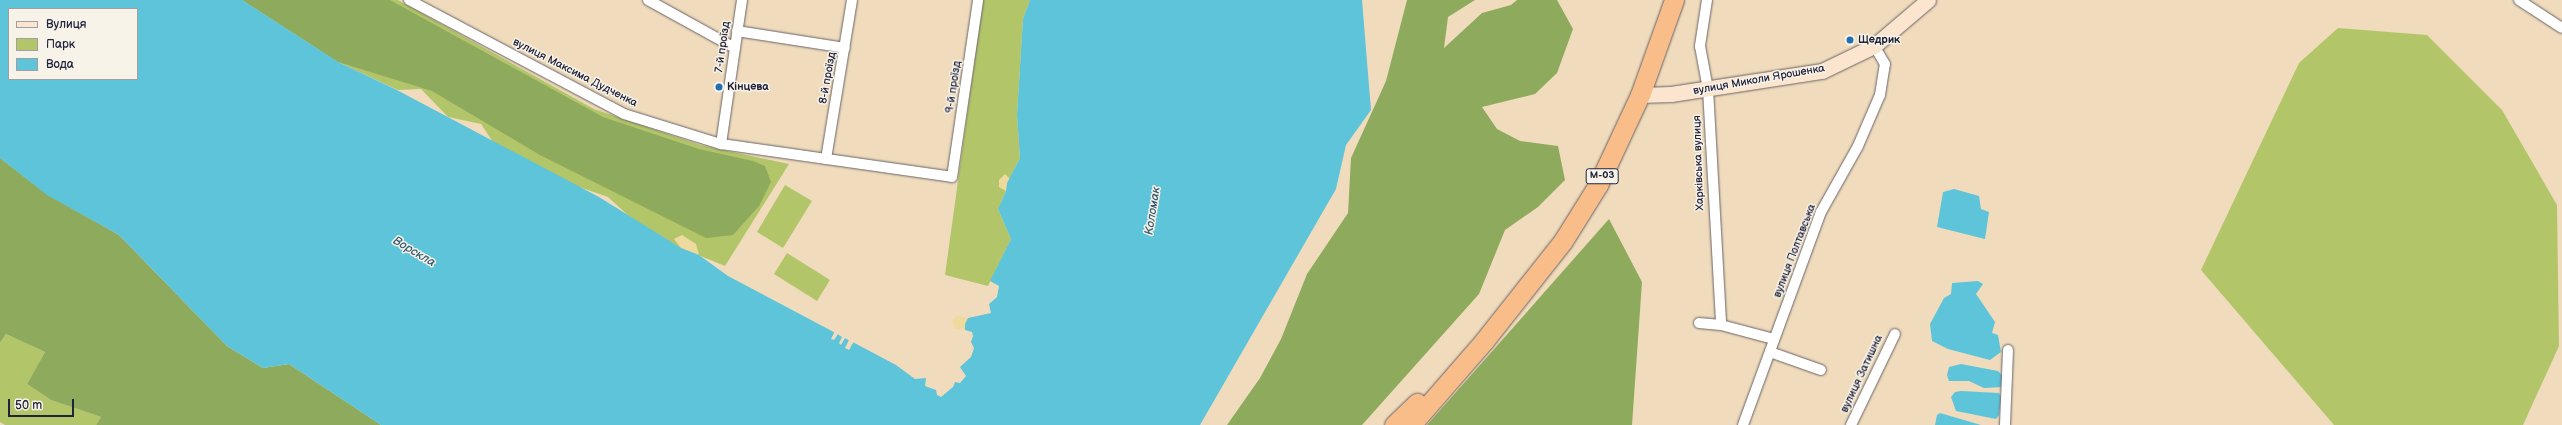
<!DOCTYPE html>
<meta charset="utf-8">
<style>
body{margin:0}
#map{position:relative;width:2562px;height:425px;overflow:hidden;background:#f0dcbc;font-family:"Balsamiq Sans",sans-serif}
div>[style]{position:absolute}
.green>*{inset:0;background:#b3c569}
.forest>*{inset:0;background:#8eaa5d}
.sand>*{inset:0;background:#eeda9e}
.water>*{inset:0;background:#5dc4da}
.pier>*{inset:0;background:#f0dcbc}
.roads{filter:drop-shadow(0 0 1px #6a6368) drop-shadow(0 0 1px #6a6368)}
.street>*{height:10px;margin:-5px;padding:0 5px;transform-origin:5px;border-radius:5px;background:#fff}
.secondary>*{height:15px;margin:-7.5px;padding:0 7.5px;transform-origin:7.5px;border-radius:7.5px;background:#fce5cf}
.highway>*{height:19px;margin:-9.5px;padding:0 9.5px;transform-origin:9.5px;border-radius:9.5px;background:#f8bd88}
.dots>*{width:11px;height:11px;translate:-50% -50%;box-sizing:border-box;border:2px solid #f7f3e8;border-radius:50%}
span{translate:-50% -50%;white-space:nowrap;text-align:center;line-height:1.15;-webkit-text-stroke:3px #f7f3e8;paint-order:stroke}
.shield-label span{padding:1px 3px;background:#f7f3e8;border:1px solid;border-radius:3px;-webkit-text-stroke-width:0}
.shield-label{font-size:10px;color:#22223b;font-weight:700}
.poi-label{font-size:11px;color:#22223b;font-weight:700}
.left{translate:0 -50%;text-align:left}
.street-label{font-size:11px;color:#22223b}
.water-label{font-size:12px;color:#375b73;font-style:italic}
.legend{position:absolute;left:8px;top:8px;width:130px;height:72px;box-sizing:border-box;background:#f7f3e8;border:1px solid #a29fa3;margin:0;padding:5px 7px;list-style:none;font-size:12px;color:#22223b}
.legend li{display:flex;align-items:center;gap:8px;height:20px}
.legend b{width:20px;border:1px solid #a29fa3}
.scale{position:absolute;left:8px;top:399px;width:66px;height:18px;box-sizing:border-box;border:2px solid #22223b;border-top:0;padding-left:5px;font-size:12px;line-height:14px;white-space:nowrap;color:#22223b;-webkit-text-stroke:3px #f7f3e8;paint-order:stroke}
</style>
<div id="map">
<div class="green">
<div style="clip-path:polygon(242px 0,398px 0,594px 109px,700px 145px,789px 164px,725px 266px,681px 248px,642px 228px,608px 197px,556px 179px,495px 145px,481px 124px,448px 117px,421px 89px,398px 90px,338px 62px)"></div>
<div style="clip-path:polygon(983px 0,1030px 0,1023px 19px,1017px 115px,1020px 158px,1007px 183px,1006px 191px,998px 209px,1011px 239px,988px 286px,945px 275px)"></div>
<div style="clip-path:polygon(2338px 28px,2427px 35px,2502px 110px,2557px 205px,2559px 346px,2523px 425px,2334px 425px,2201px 270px,2299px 63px)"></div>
<div style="clip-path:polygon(785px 185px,812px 201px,783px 248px,757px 232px)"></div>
<div style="clip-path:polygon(787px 253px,830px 280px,817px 301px,774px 274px)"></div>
<div style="clip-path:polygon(6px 334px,45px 352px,27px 384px,51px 400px,101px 417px,96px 425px,5px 425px,0 422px,0 343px)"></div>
</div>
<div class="forest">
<div style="clip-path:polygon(242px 0,390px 0,603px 117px,699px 149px,753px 161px,765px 166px,771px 182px,759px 206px,733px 235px,706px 238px,540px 155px,432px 91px,338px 62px)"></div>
<div style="clip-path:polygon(1407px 0,1475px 0,1448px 17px,1444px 48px,1482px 13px,1511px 5px,1517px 0,1557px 0,1573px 29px,1557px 73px,1535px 94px,1482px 107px,1497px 129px,1520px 141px,1558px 146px,1565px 180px,1538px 207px,1505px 230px,1479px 294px,1362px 425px,1227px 425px,1260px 378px,1281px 339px,1307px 274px,1348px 213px,1351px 158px,1386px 81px)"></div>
<div style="clip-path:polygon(0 158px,48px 195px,119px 235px,227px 346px,263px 368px,289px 364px,381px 425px,96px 425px,101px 417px,51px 400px,27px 384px,45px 352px,6px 334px,0 343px)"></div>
<div style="clip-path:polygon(1609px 219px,1642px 282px,1632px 425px,1427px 425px)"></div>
</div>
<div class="sand">
<div style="clip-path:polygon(1005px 174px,1010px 179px,1006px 191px,999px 187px,999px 180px)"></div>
<div style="clip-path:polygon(682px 235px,696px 244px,699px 255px,681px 248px,674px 239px)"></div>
<div style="clip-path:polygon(957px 315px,968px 318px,965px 330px,955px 329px,952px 322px)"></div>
</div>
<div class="water">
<div style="clip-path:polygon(evenodd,0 0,242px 0,338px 62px,395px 89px,599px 197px,681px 248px,699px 255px,728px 276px,896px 365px,915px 379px,926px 378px,925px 386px,936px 390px,937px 395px,941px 397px,953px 387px,955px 382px,960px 383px,966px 376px,960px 367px,971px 357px,974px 348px,971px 342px,973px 336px,972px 332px,965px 330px,965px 324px,968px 318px,991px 313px,989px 304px,997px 297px,999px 286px,990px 281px,1011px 239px,998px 209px,1006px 191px,1007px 183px,1020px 158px,1017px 115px,1023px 19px,1030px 0,1362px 0,1371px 110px,1346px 145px,1336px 189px,1200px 425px,381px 425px,289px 364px,263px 368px,227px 346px,119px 235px,47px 195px,0 158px,0 0,9px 9px,137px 9px,137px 79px,9px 79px,9px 9px)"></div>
<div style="clip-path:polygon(1954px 189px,1979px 196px,1981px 209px,1989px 212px,1985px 239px,1937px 227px,1943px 192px)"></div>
<div style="clip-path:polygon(1978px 281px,1983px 284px,1976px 294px,1995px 322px,1992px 333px,1998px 335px,2001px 352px,1990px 360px,1948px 349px,1932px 341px,1930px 324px,1944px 298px,1951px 294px,1952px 283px)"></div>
<div style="clip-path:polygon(1961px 364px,1998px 371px,2003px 376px,2002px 387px,1984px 388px,1969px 381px,1949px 381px,1947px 375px,1949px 367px)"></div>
<div style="clip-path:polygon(1961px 391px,1999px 393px,2001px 397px,1999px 415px,1996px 419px,1956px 411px,1951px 397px,1955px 392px)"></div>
<div style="clip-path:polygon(1940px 413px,1981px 425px,1935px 425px,1937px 415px)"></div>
</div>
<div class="pier">
<div style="clip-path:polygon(835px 331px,854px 341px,849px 350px,845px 348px,849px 340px,845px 338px,841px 345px,839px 343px,842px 337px,838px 334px,834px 340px,831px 339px)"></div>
</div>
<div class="roads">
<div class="street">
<div style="left:409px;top:0;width:243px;rotate:27.9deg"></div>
<div style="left:624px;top:114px;width:102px;rotate:17.2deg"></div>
<div style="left:721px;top:144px;width:233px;rotate:8.1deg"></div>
<div style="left:952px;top:177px;width:179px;rotate:-81.6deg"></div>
<div style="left:648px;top:0;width:99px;rotate:28.9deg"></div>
<div style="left:1707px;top:0;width:47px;rotate:98.7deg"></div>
<div style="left:1700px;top:46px;width:44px;rotate:79.5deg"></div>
<div style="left:1708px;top:89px;width:236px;rotate:86.8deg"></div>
<div style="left:1721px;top:325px;width:55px;rotate:14.8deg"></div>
<div style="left:2519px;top:0;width:51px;rotate:33.1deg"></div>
<div style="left:737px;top:31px;width:109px;rotate:8.9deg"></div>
<div style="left:721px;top:144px;width:146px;rotate:-81.7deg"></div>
<div style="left:826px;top:159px;width:161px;rotate:-80.7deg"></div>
<div style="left:1699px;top:323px;width:22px;rotate:5deg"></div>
<div style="left:1770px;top:352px;width:54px;rotate:19.4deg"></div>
<div style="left:1743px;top:425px;width:227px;rotate:-69.9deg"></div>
<div style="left:1821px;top:212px;width:76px;rotate:-60.7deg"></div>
<div style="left:1858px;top:146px;width:56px;rotate:-66.7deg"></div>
<div style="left:1880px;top:95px;width:31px;rotate:-81deg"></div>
<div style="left:1885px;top:64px;width:21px;rotate:-121deg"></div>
<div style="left:1851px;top:425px;width:101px;rotate:-64.2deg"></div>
<div style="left:2005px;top:425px;width:75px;rotate:-87.7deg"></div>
</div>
<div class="secondary">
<div style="left:1640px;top:95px;width:31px;rotate:-2deg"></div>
<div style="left:1671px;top:94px;width:153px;rotate:-8.7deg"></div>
<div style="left:1822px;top:71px;width:58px;rotate:-25.7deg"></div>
<div style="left:1874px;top:46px;width:71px;rotate:-40.4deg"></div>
</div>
<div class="highway">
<div style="left:1394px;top:425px;width:32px;rotate:-44deg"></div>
<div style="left:1411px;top:425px;width:111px;rotate:-49deg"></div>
<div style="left:1484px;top:341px;width:127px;rotate:-51.7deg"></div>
<div style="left:1563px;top:241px;width:66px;rotate:-58deg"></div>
<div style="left:1598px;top:185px;width:99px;rotate:-65deg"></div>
<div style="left:1640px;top:95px;width:101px;rotate:-70.3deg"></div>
</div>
</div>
<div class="dots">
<div style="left:1850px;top:40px;background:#1f6fb2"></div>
<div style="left:719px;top:87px;background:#1f6fb2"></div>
</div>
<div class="shield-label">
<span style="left:1602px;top:176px">М-03</span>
</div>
<div class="poi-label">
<span class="left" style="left:1858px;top:40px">Щедрик</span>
<span class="left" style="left:727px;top:87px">Кінцева</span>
</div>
<div class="street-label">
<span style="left:723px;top:47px;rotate:-82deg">7-й проїзд</span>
<span style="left:575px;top:73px;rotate:27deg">вулиця Максима Дудченка</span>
<span style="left:828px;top:78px;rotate:-80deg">8-й проїзд</span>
<span style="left:1759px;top:80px;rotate:-10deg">вулиця Миколи Ярошенка</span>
<span style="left:954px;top:87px;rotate:-82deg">9-й проїзд</span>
<span style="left:1699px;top:163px;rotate:-92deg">Харківська вулиця</span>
<span style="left:1795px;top:251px;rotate:-69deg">вулиця Полтавська</span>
<span style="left:1862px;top:374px;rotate:-65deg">вулиця Затишна</span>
</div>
<div class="water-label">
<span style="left:1153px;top:211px;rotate:-81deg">Коломак</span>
<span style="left:414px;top:252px;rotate:31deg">Ворскла</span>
</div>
<ul class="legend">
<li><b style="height:5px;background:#fce5cf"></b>Вулиця</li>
<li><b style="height:11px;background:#b3c569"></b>Парк</li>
<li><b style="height:11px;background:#5dc4da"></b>Вода</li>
</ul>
<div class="scale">50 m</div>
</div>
